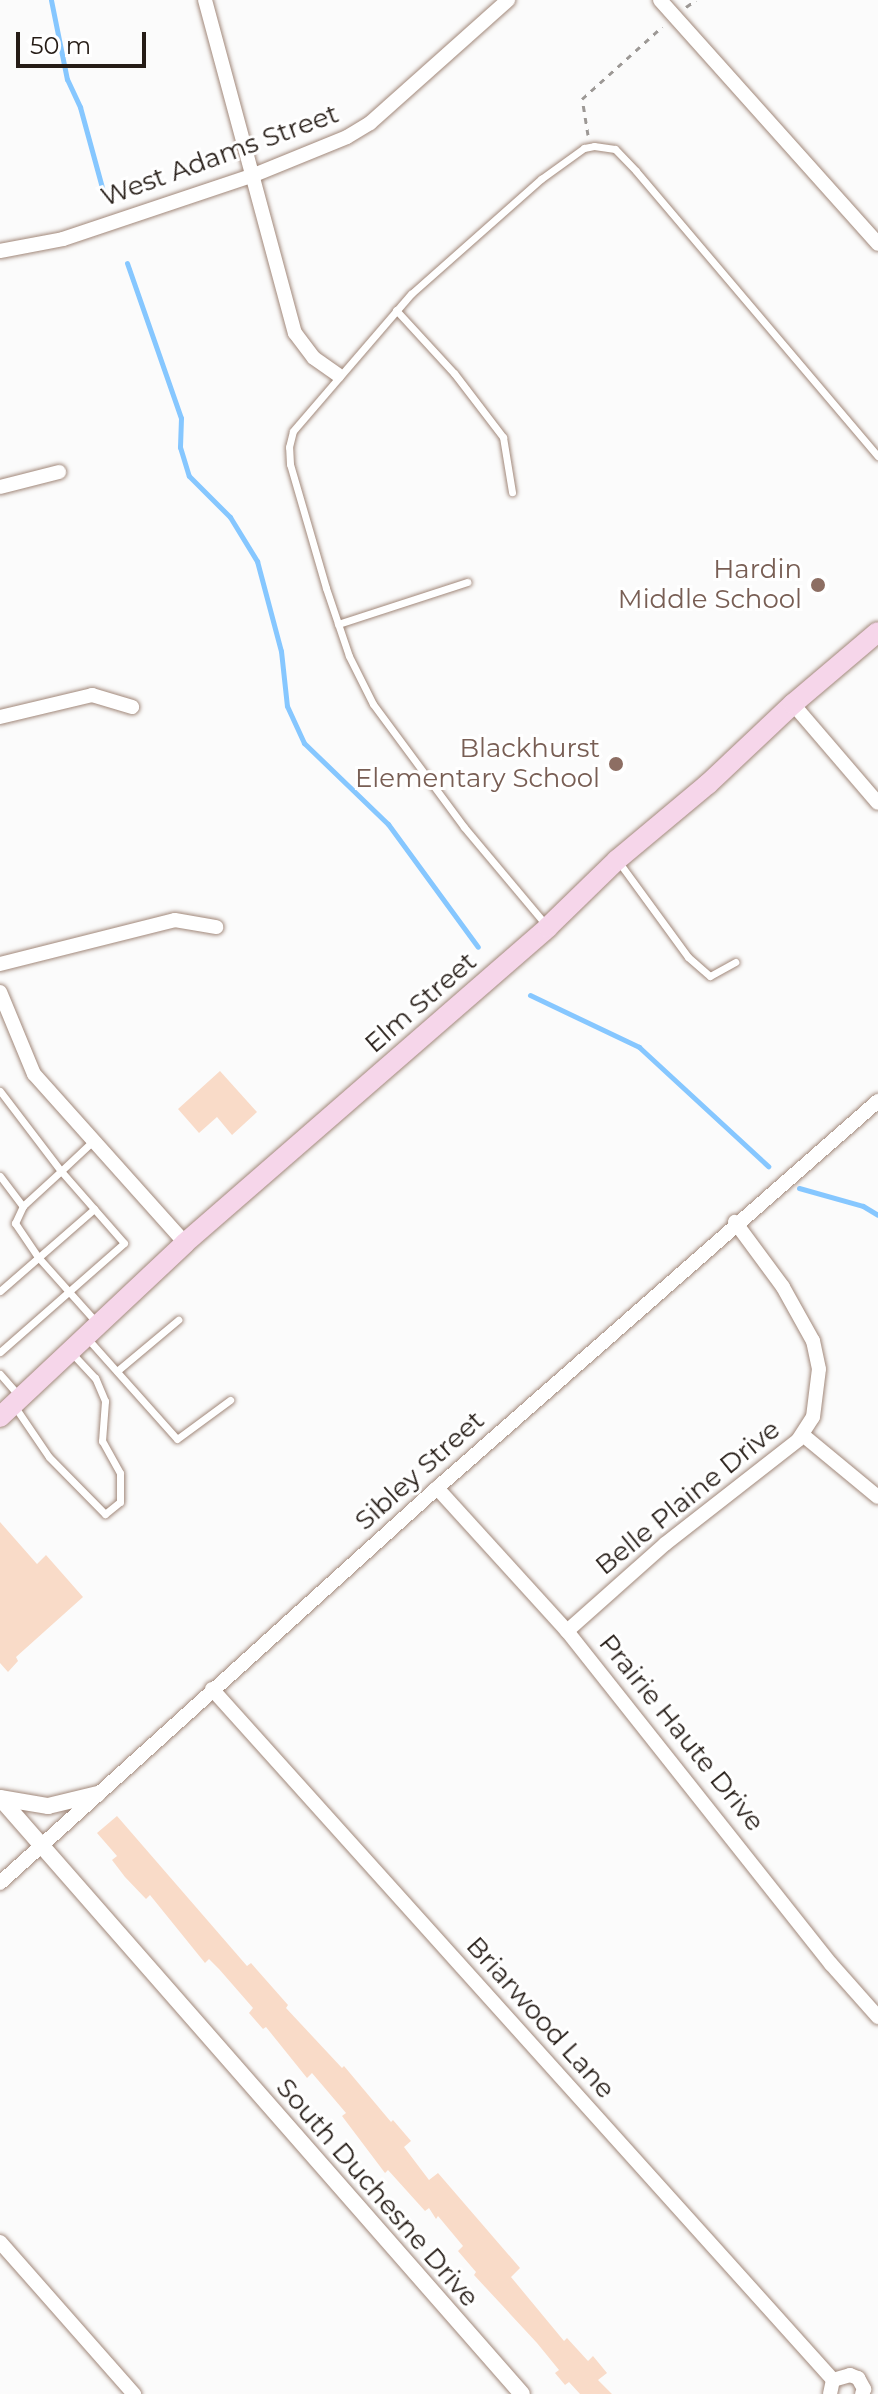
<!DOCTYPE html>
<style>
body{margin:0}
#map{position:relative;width:878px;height:2394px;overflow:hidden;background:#fbfbfb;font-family:Montserrat,sans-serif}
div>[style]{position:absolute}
.stream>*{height:5px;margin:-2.5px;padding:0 2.5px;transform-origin:2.5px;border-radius:2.5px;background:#86c7ff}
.building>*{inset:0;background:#f9dbc8}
.path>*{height:3px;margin-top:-1.5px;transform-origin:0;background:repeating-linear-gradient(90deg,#9c9895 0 6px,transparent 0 12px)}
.roads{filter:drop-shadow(0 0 2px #a1887a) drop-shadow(0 0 2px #a1887a)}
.service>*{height:7px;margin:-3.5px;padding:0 3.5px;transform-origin:3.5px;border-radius:3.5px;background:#fff}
.minor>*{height:14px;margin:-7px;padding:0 7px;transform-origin:7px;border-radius:7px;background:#fff}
.tertiary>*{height:16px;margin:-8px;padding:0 8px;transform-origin:8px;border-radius:8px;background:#fff}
.secondary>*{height:20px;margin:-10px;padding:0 10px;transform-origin:10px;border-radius:10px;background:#f6d6ea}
.dots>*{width:22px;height:22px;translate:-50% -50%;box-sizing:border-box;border:4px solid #fff;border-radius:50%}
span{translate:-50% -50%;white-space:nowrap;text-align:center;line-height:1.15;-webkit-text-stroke:6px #fff;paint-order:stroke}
.street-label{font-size:26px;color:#251c16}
.education-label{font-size:26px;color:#785e54}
.right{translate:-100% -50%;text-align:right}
.scale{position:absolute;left:16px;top:32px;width:130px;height:36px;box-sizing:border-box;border:4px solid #251c16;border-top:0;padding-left:10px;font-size:24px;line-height:28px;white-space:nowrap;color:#251c16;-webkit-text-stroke:6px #fff;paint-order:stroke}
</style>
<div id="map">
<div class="stream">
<div style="left:51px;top:0;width:81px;rotate:78.6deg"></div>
<div style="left:67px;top:79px;width:31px;rotate:65deg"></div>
<div style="left:80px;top:107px;width:91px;rotate:74.7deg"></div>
<div style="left:127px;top:263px;width:164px;rotate:70.8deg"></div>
<div style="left:181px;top:418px;width:29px;rotate:92deg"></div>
<div style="left:180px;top:447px;width:30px;rotate:73deg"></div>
<div style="left:189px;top:476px;width:58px;rotate:45deg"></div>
<div style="left:230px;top:517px;width:52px;rotate:58.5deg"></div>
<div style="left:257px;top:561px;width:93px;rotate:75.1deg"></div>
<div style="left:281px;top:651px;width:55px;rotate:83.8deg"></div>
<div style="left:287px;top:706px;width:41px;rotate:65.3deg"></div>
<div style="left:304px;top:743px;width:117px;rotate:44deg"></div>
<div style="left:388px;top:824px;width:152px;rotate:53.8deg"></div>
<div style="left:530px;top:995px;width:121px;rotate:25.5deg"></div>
<div style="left:639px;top:1047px;width:176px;rotate:42.7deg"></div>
<div style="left:799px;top:1188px;width:66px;rotate:15.7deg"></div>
<div style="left:863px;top:1206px;width:17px;rotate:31deg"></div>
</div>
<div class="building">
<div style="clip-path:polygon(220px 1071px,257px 1112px,232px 1135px,217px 1117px,199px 1133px,178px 1109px)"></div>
<div style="clip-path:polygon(0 1522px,37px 1564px,46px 1555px,83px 1597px,16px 1657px,18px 1661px,8px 1672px,0 1663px)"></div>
<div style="clip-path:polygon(117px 1816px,247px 1966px,251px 1963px,288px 2005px,286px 2008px,342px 2068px,344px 2066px,391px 2122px,393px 2120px,411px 2141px,404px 2147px,429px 2180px,438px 2173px,520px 2268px,511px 2277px,564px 2341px,567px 2338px,588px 2361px,593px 2356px,607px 2373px,598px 2380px,612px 2394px,580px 2394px,569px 2382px,565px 2385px,555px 2373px,559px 2370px,537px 2343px,474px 2275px,476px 2272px,458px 2251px,463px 2246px,438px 2216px,436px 2219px,429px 2208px,425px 2211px,388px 2170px,385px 2173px,342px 2116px,346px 2113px,312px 2073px,307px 2078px,266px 2027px,263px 2029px,249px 2013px,253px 2008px,219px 1969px,209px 1959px,205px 1963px,150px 1895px,146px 1899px,125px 1877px,112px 1860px,117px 1856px,97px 1833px)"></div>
</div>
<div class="path">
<div style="left:686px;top:7px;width:12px;rotate:-35deg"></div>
<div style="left:588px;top:135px;width:36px;rotate:-99deg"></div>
<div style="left:582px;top:99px;width:108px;rotate:-42deg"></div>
</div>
<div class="roads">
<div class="service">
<div style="left:396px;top:310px;width:86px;rotate:47.4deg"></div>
<div style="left:454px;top:373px;width:81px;rotate:52.6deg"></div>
<div style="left:503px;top:437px;width:56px;rotate:80.7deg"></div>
<div style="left:338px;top:624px;width:136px;rotate:-18deg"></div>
<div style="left:618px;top:861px;width:119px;rotate:53.9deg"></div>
<div style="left:688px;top:957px;width:29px;rotate:41deg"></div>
<div style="left:710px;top:976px;width:29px;rotate:-29deg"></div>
<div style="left:547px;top:926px;width:129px;rotate:-130deg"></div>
<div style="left:464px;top:827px;width:153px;rotate:-126.5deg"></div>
<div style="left:373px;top:704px;width:54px;rotate:-116.6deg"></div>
<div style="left:349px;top:656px;width:72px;rotate:-108.7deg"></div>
<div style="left:326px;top:588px;width:129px;rotate:-106.2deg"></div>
<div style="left:290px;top:464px;width:17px;rotate:-93deg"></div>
<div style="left:289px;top:447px;width:16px;rotate:-76deg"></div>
<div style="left:293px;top:431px;width:181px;rotate:-49.3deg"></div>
<div style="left:411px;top:294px;width:174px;rotate:-41.5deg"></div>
<div style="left:541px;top:179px;width:53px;rotate:-35.8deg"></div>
<div style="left:584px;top:148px;width:10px;rotate:-11deg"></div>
<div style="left:594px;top:146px;width:21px;rotate:8deg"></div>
<div style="left:615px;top:149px;width:30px;rotate:46deg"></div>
<div style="left:636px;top:171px;width:374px;rotate:49.7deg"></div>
<div style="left:0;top:1091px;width:101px;rotate:52.7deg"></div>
<div style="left:61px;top:1171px;width:52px;rotate:137.4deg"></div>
<div style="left:23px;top:1206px;width:19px;rotate:115deg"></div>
<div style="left:15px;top:1223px;width:41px;rotate:55.9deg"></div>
<div style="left:38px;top:1257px;width:89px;rotate:48.2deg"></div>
<div style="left:0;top:1176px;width:38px;rotate:53deg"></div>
<div style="left:0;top:1291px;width:125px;rotate:-41.1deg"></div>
<div style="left:87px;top:1338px;width:135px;rotate:48.3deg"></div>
<div style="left:177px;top:1439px;width:66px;rotate:-36.3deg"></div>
<div style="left:0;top:1352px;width:165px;rotate:-41.3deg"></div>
<div style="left:124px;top:1243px;width:96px;rotate:-131.2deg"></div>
<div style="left:61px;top:1171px;width:44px;rotate:-43.2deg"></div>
<div style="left:117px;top:1371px;width:80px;rotate:-39.9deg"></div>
<div style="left:0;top:1374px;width:29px;rotate:49deg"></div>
<div style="left:15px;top:1407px;width:60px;rotate:55.8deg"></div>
<div style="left:49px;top:1457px;width:80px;rotate:45.5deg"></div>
<div style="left:105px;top:1514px;width:19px;rotate:-39deg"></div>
<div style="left:120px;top:1502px;width:29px;rotate:-90deg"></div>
<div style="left:120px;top:1473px;width:37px;rotate:-119deg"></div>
<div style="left:102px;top:1441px;width:40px;rotate:-85.7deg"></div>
<div style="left:105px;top:1401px;width:25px;rotate:-113deg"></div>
<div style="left:95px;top:1378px;width:35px;rotate:-133deg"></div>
</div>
<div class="minor">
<div style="left:205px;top:0;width:345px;rotate:74.9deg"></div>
<div style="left:295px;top:333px;width:31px;rotate:53deg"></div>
<div style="left:314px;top:358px;width:29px;rotate:35deg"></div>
<div style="left:660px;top:0;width:327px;rotate:48.2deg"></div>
<div style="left:0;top:251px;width:64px;rotate:-10.8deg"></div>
<div style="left:63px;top:239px;width:201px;rotate:-18.5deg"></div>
<div style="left:254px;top:175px;width:100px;rotate:-22.2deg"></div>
<div style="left:347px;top:137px;width:27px;rotate:-31deg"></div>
<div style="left:370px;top:123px;width:185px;rotate:-41.7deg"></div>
<div style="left:0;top:487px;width:61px;rotate:-14.3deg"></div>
<div style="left:793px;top:704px;width:130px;rotate:49.4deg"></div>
<div style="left:0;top:717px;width:95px;rotate:-13.4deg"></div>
<div style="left:92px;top:695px;width:42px;rotate:16.7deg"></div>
<div style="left:0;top:964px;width:180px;rotate:-14.1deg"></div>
<div style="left:175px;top:920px;width:42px;rotate:9.7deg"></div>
<div style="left:0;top:992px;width:89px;rotate:67.5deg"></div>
<div style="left:34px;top:1074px;width:227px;rotate:48.2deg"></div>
<div style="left:803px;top:1435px;width:97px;rotate:39.6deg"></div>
<div style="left:437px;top:1488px;width:193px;rotate:47.7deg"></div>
<div style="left:567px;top:1631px;width:425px;rotate:51.6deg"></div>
<div style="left:831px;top:1964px;width:71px;rotate:48.4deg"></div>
<div style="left:567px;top:1631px;width:131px;rotate:-41.6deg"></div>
<div style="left:665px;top:1544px;width:169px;rotate:-38deg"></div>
<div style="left:798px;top:1440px;width:27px;rotate:-57deg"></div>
<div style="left:813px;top:1417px;width:48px;rotate:-82.9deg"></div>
<div style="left:819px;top:1369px;width:29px;rotate:-102deg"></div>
<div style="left:813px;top:1341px;width:62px;rotate:-119.1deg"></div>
<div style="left:783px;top:1287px;width:81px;rotate:-126.4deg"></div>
<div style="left:212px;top:1689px;width:929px;rotate:48.05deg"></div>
<div style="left:0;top:1883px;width:589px;rotate:-42.11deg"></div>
<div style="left:437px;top:1488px;width:587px;rotate:-41.27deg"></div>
<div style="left:0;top:2242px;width:203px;rotate:48.6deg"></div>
<div style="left:830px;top:2394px;width:14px;rotate:-78deg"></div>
<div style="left:833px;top:2380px;width:18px;rotate:-16deg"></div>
<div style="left:850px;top:2375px;width:9px;rotate:21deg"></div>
<div style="left:858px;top:2378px;width:13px;rotate:61deg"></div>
<div style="left:864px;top:2389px;width:5px;rotate:112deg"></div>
</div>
<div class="tertiary">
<div style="left:0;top:1798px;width:792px;rotate:48.79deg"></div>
<div style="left:0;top:1798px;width:49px;rotate:9.5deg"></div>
<div style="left:48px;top:1806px;width:51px;rotate:-13.5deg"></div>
</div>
<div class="secondary">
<div style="left:0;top:1417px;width:254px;rotate:-43.2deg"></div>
<div style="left:185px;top:1243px;width:481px;rotate:-41deg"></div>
<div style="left:548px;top:927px;width:96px;rotate:-44.2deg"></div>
<div style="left:617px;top:860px;width:119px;rotate:-39.9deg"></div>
<div style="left:708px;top:784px;width:117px;rotate:-43.3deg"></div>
<div style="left:793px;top:704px;width:111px;rotate:-40.3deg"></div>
</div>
</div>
<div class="dots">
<div style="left:818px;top:585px;background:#8d6e63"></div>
<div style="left:616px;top:764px;background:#8d6e63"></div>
</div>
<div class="street-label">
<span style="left:220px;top:156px;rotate:-20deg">West Adams Street</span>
<span style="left:421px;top:1003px;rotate:-41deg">Elm Street</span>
<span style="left:420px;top:1471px;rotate:-42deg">Sibley Street</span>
<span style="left:688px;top:1498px;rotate:-39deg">Belle Plaine Drive</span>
<span style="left:681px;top:1733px;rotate:51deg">Prairie Haute Drive</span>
<span style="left:540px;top:2018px;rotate:48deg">Briarwood Lane</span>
<span style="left:377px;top:2193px;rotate:49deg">South Duchesne Drive</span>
</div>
<div class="education-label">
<span class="right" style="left:802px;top:585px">Hardin<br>Middle School</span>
<span class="right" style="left:600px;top:764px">Blackhurst<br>Elementary School</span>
</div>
<div class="scale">50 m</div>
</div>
